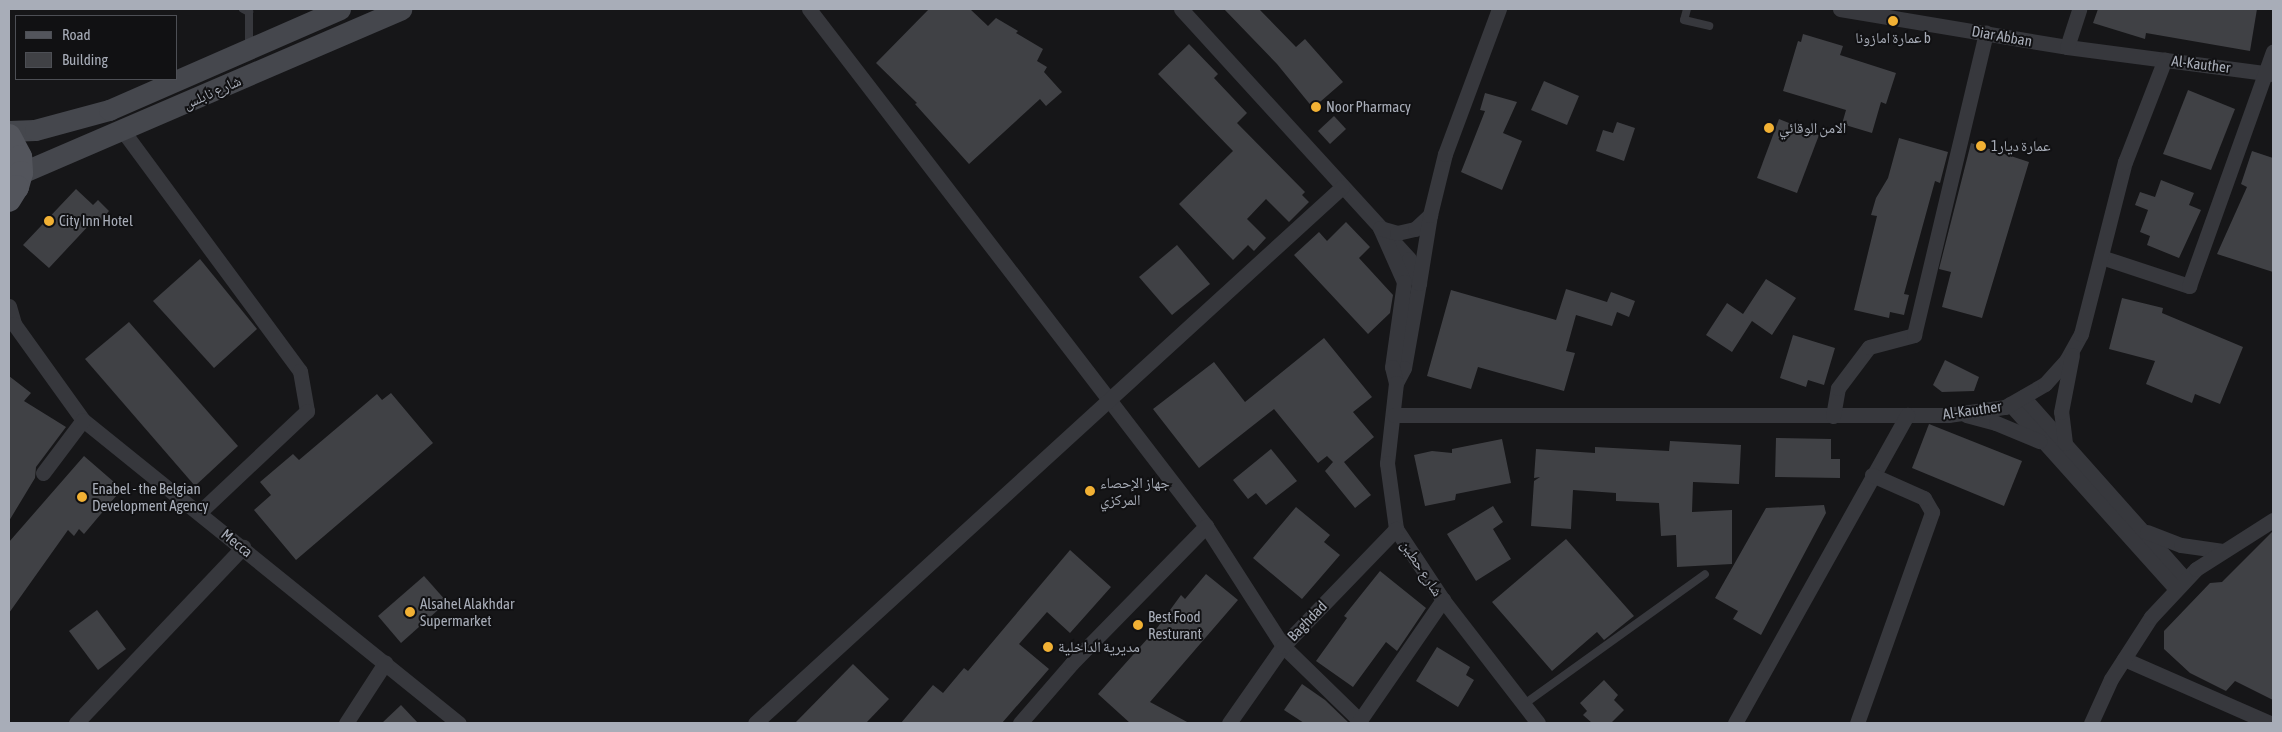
<!DOCTYPE html>
<meta charset="utf-8">
<style>
body{margin:0}
#map{position:relative;width:2282px;height:732px;overflow:hidden;background:#161618;font-family:"Asap Condensed","Noto Naskh Arabic",sans-serif}
div>[style]{position:absolute}
.building>*{inset:0;background:#404145}
.lane>*{height:8px;margin:-4px;padding:0 4px;transform-origin:4px;border-radius:4px;background:#37383d}
.street>*{height:15px;margin:-7.5px;padding:0 7.5px;transform-origin:7.5px;border-radius:7.5px;background:#37383d}
.secondary>*{height:21px;margin:-10.5px;padding:0 10.5px;transform-origin:10.5px;border-radius:10.5px;background:#45474d}
.primary>*{height:24px;margin:-12px;padding:0 12px;transform-origin:12px;border-radius:12px;background:#53555c}
.dots>*{width:14px;height:14px;translate:-50% -50%;box-sizing:border-box;border:2px solid #111113;border-radius:50%}
span{translate:-50% -50%;white-space:nowrap;text-align:center;line-height:1.15;-webkit-text-stroke:4px #111113;paint-order:stroke}
.street-label{font-size:15px;color:#a8adb8}
.poi-label{font-size:15px;color:#a8adb8}
.left{translate:0 -50%;text-align:left}
.frame{position:absolute;inset:0;border:10px solid #a8adb8;pointer-events:none}
.legend{position:absolute;left:15px;top:15px;width:162px;height:65px;box-sizing:border-box;background:#111113;border:1px solid #4d4f55;margin:0;padding:6px 9px;list-style:none;font-size:15px;color:#a8adb8}
.legend li{display:flex;align-items:center;gap:10px;height:25px}
.legend b{width:25px;border:1px solid #4d4f55}
</style>
<div id="map">
<div class="building">
<div style="clip-path:polygon(929px 9px,970px 9px,988px 26px,996px 18px,1018px 31px,1016px 33px,1043px 49px,1037px 61px,1047px 67px,1044px 72px,1062px 92px,1046px 106px,1040px 99px,969px 164px,915px 104px,917px 103px,876px 63px)"></div>
<div style="clip-path:polygon(1224px 9px,1259px 9px,1296px 47px,1305px 39px,1343px 82px,1313px 108px,1277px 64px)"></div>
<div style="clip-path:polygon(2098px 9px,2257px 9px,2250px 51px,2146px 33px,2145px 39px,2093px 23px)"></div>
<div style="clip-path:polygon(1803px 34px,1843px 46px,1840px 55px,1896px 73px,1886px 104px,1881px 102px,1872px 133px,1842px 124px,1846px 110px,1783px 91px,1798px 41px,1801px 42px)"></div>
<div style="clip-path:polygon(1189px 44px,1218px 74px,1214px 78px,1247px 113px,1237px 123px,1305px 192px,1302px 195px,1309px 202px,1289px 222px,1266px 199px,1247px 219px,1266px 238px,1254px 251px,1248px 245px,1233px 260px,1179px 204px,1233px 151px,1158px 74px)"></div>
<div style="clip-path:polygon(1544px 81px,1579px 96px,1567px 125px,1531px 110px)"></div>
<div style="clip-path:polygon(2188px 90px,2235px 109px,2211px 170px,2163px 154px)"></div>
<div style="clip-path:polygon(1485px 93px,1517px 102px,1503px 133px,1522px 141px,1502px 190px,1461px 172px,1485px 111px,1480px 110px)"></div>
<div style="clip-path:polygon(1334px 116px,1346px 129px,1330px 144px,1318px 131px)"></div>
<div style="clip-path:polygon(1779px 119px,1819px 135px,1797px 193px,1757px 178px)"></div>
<div style="clip-path:polygon(1617px 122px,1635px 128px,1624px 161px,1596px 151px,1603px 130px,1613px 133px)"></div>
<div style="clip-path:polygon(1899px 138px,1948px 152px,1940px 183px,1935px 181px,1904px 294px,1909px 295px,1904px 315px,1890px 312px,1889px 318px,1854px 310px,1877px 216px,1871px 215px,1876px 198px,1888px 178px)"></div>
<div style="clip-path:polygon(1971px 143px,2029px 162px,1982px 318px,1942px 307px,1951px 272px,1939px 269px)"></div>
<div style="clip-path:polygon(2252px 151px,2273px 158px,2273px 272px,2217px 254px,2247px 187px,2241px 184px)"></div>
<div style="clip-path:polygon(2161px 180px,2194px 193px,2189px 205px,2201px 210px,2179px 258px,2147px 245px,2150px 236px,2140px 232px,2148px 210px,2135px 205px,2140px 192px,2155px 197px)"></div>
<div style="clip-path:polygon(76px 189px,93px 205px,98px 200px,109px 211px,96px 226px,92px 222px,49px 268px,23px 245px)"></div>
<div style="clip-path:polygon(1346px 222px,1370px 247px,1359px 258px,1393px 295px,1390px 313px,1368px 334px,1294px 255px,1319px 232px,1327px 241px)"></div>
<div style="clip-path:polygon(1177px 245px,1210px 284px,1172px 315px,1139px 277px)"></div>
<div style="clip-path:polygon(200px 259px,257px 329px,214px 368px,153px 301px)"></div>
<div style="clip-path:polygon(1766px 279px,1796px 298px,1772px 335px,1752px 321px,1732px 352px,1706px 335px,1727px 303px,1743px 314px)"></div>
<div style="clip-path:polygon(1566px 289px,1607px 302px,1611px 292px,1635px 301px,1629px 317px,1617px 312px,1612px 326px,1576px 315px,1566px 351px,1575px 353px,1564px 391px,1478px 367px,1471px 389px,1427px 376px,1451px 290px,1556px 320px)"></div>
<div style="clip-path:polygon(2122px 298px,2163px 308px,2162px 313px,2243px 347px,2220px 404px,2195px 394px,2192px 403px,2146px 384px,2155px 361px,2109px 349px)"></div>
<div style="clip-path:polygon(129px 322px,238px 446px,195px 486px,85px 359px)"></div>
<div style="clip-path:polygon(1793px 335px,1835px 348px,1824px 385px,1808px 380px,1806px 387px,1780px 378px)"></div>
<div style="clip-path:polygon(1324px 338px,1372px 397px,1353px 412px,1374px 437px,1344px 462px,1371px 495px,1355px 508px,1325px 471px,1333px 462px,1327px 456px,1318px 463px,1274px 409px,1199px 468px,1153px 409px,1214px 362px,1245px 402px)"></div>
<div style="clip-path:polygon(1945px 360px,1979px 377px,1974px 391px,1942px 392px,1933px 385px)"></div>
<div style="clip-path:polygon(9px 376px,31px 393px,24px 401px,66px 427px,36px 467px,35px 478px,9px 521px)"></div>
<div style="clip-path:polygon(391px 393px,433px 443px,296px 560px,254px 510px,271px 495px,260px 482px,293px 454px,299px 460px,377px 394px,382px 400px)"></div>
<div style="clip-path:polygon(1929px 424px,2022px 461px,2004px 506px,1912px 468px)"></div>
<div style="clip-path:polygon(1776px 438px,1831px 439px,1831px 459px,1840px 459px,1840px 478px,1775px 477px)"></div>
<div style="clip-path:polygon(1502px 439px,1511px 483px,1456px 494px,1455px 500px,1425px 506px,1414px 455px,1432px 451px,1452px 453px,1452px 449px)"></div>
<div style="clip-path:polygon(1670px 441px,1741px 445px,1739px 484px,1693px 482px,1692px 512px,1732px 510px,1732px 564px,1677px 567px,1676px 535px,1661px 536px,1659px 503px,1616px 501px,1616px 493px,1573px 490px,1571px 529px,1531px 526px,1534px 481px,1540px 477px,1534px 478px,1536px 449px,1595px 453px,1595px 447px,1669px 451px)"></div>
<div style="clip-path:polygon(1271px 449px,1297px 481px,1266px 505px,1256px 493px,1248px 499px,1233px 480px)"></div>
<div style="clip-path:polygon(84px 456px,122px 489px,84px 534px,79px 529px,74px 536px,68px 530px,9px 613px,9px 542px)"></div>
<div style="clip-path:polygon(1824px 505px,1826px 513px,1761px 635px,1733px 619px,1738px 611px,1715px 598px,1766px 508px)"></div>
<div style="clip-path:polygon(1493px 506px,1503px 522px,1493px 529px,1511px 559px,1476px 581px,1447px 534px)"></div>
<div style="clip-path:polygon(1296px 507px,1330px 535px,1324px 542px,1340px 555px,1302px 599px,1253px 558px)"></div>
<div style="clip-path:polygon(2273px 531px,2273px 700px,2235px 681px,2226px 691px,2190px 673px,2164px 649px,2164px 631px,2210px 583px,2222px 582px)"></div>
<div style="clip-path:polygon(1566px 539px,1634px 616px,1604px 640px,1597px 632px,1552px 671px,1492px 602px)"></div>
<div style="clip-path:polygon(1070px 550px,1111px 587px,1070px 633px,1047px 612px,1019px 644px,1049px 669px,1002px 723px,901px 723px,933px 685px,943px 693px,964px 668px,968px 671px)"></div>
<div style="clip-path:polygon(1380px 571px,1426px 608px,1397px 651px,1386px 642px,1353px 687px,1316px 661px,1347px 618px,1344px 616px)"></div>
<div style="clip-path:polygon(1206px 574px,1238px 600px,1150px 702px,1189px 723px,1130px 723px,1098px 694px,1157px 628px,1181px 595px,1185px 599px)"></div>
<div style="clip-path:polygon(424px 576px,447px 602px,401px 643px,378px 616px)"></div>
<div style="clip-path:polygon(97px 610px,126px 649px,98px 670px,69px 631px)"></div>
<div style="clip-path:polygon(1437px 647px,1470px 667px,1466px 675px,1474px 680px,1458px 707px,1416px 681px)"></div>
<div style="clip-path:polygon(853px 664px,889px 699px,866px 723px,795px 723px)"></div>
<div style="clip-path:polygon(1604px 680px,1618px 695px,1614px 700px,1624px 710px,1611px 723px,1592px 723px,1583px 715px,1587px 711px,1580px 703px)"></div>
<div style="clip-path:polygon(1302px 684px,1325px 700px,1349px 723px,1304px 723px,1284px 710px)"></div>
<div style="clip-path:polygon(401px 705px,418px 723px,382px 723px)"></div>
</div>
<div class="lane">
<div style="left:243px;top:9px;width:7px;rotate:27deg"></div>
<div style="left:249px;top:12px;width:34px;rotate:90deg"></div>
<div style="left:1687px;top:9px;width:11px;rotate:105deg"></div>
<div style="left:1684px;top:20px;width:26px;rotate:13deg"></div>
<div style="left:1523px;top:705px;width:224px;rotate:-35.7deg"></div>
</div>
<div class="street">
<div style="left:809px;top:9px;width:652px;rotate:52.48deg"></div>
<div style="left:1206px;top:526px;width:143px;rotate:57.3deg"></div>
<div style="left:1283px;top:646px;width:107px;rotate:44.2deg"></div>
<div style="left:1181px;top:9px;width:338px;rotate:47.6deg"></div>
<div style="left:1409px;top:259px;width:26px;rotate:67deg"></div>
<div style="left:1419px;top:283px;width:86px;rotate:100deg"></div>
<div style="left:1404px;top:368px;width:17px;rotate:118deg"></div>
<div style="left:1840px;top:9px;width:230px;rotate:9.5deg"></div>
<div style="left:2067px;top:47px;width:208px;rotate:7.5deg"></div>
<div style="left:2067px;top:47px;width:40px;rotate:-72deg"></div>
<div style="left:123px;top:131px;width:298px;rotate:53.6deg"></div>
<div style="left:300px;top:371px;width:41px;rotate:80.1deg"></div>
<div style="left:307px;top:411px;width:147px;rotate:136.7deg"></div>
<div style="left:1380px;top:228px;width:59px;rotate:66deg"></div>
<div style="left:1404px;top:282px;width:86px;rotate:98deg"></div>
<div style="left:1392px;top:367px;width:16px;rotate:76deg"></div>
<div style="left:1396px;top:383px;width:81px;rotate:96.4deg"></div>
<div style="left:1387px;top:463px;width:67px;rotate:82.2deg"></div>
<div style="left:1396px;top:529px;width:85px;rotate:56.5deg"></div>
<div style="left:1443px;top:600px;width:155px;rotate:52.3deg"></div>
<div style="left:1380px;top:228px;width:18px;rotate:16deg"></div>
<div style="left:1397px;top:233px;width:18px;rotate:-13deg"></div>
<div style="left:1415px;top:229px;width:21px;rotate:-43deg"></div>
<div style="left:2101px;top:257px;width:93px;rotate:18.2deg"></div>
<div style="left:2189px;top:286px;width:249px;rotate:-70.3deg"></div>
<div style="left:1419px;top:283px;width:69px;rotate:-80.8deg"></div>
<div style="left:1430px;top:215px;width:63px;rotate:-76.2deg"></div>
<div style="left:1445px;top:154px;width:155px;rotate:-69.6deg"></div>
<div style="left:9px;top:306px;width:19px;rotate:74deg"></div>
<div style="left:14px;top:324px;width:118px;rotate:54.3deg"></div>
<div style="left:83px;top:420px;width:483px;rotate:38.9deg"></div>
<div style="left:2023px;top:397px;width:244px;rotate:48.3deg"></div>
<div style="left:2010px;top:404px;width:249px;rotate:48.1deg"></div>
<div style="left:1394px;top:415px;width:554px"></div>
<div style="left:1948px;top:415px;width:58px;rotate:-8deg"></div>
<div style="left:2005px;top:407px;width:46px;rotate:-29.9deg"></div>
<div style="left:2045px;top:384px;width:31px;rotate:-48deg"></div>
<div style="left:2066px;top:361px;width:31px;rotate:-61deg"></div>
<div style="left:2081px;top:334px;width:178px;rotate:-75.7deg"></div>
<div style="left:2125px;top:162px;width:110px;rotate:-68.8deg"></div>
<div style="left:1966px;top:415px;width:31px;rotate:15deg"></div>
<div style="left:1996px;top:423px;width:47px;rotate:22.7deg"></div>
<div style="left:1833px;top:416px;width:28px;rotate:-80deg"></div>
<div style="left:1838px;top:388px;width:51px;rotate:-52.9deg"></div>
<div style="left:1869px;top:347px;width:47px;rotate:-14.9deg"></div>
<div style="left:1914px;top:335px;width:311px;rotate:-76.6deg"></div>
<div style="left:2065px;top:443px;width:31px;rotate:-97deg"></div>
<div style="left:2061px;top:412px;width:58px;rotate:-79.1deg"></div>
<div style="left:43px;top:473px;width:66px;rotate:-53deg"></div>
<div style="left:2147px;top:532px;width:36px;rotate:21deg"></div>
<div style="left:2181px;top:545px;width:42px;rotate:8.1deg"></div>
<div style="left:2124px;top:659px;width:159px;rotate:23.7deg"></div>
<div style="left:76px;top:723px;width:243px;rotate:-46.5deg"></div>
<div style="left:346px;top:723px;width:72px;rotate:-57deg"></div>
<div style="left:755px;top:723px;width:795px;rotate:-42.4deg"></div>
<div style="left:1020px;top:723px;width:79px;rotate:-49.1deg"></div>
<div style="left:1072px;top:663px;width:192px;rotate:-45.6deg"></div>
<div style="left:1229px;top:723px;width:94px;rotate:-55deg"></div>
<div style="left:1283px;top:646px;width:163px;rotate:-46deg"></div>
<div style="left:1358px;top:723px;width:150px;rotate:-55.4deg"></div>
<div style="left:1735px;top:723px;width:353px;rotate:-60.8deg"></div>
<div style="left:1857px;top:723px;width:224px;rotate:-70.4deg"></div>
<div style="left:1932px;top:512px;width:16px;rotate:-120deg"></div>
<div style="left:1924px;top:498px;width:57px;rotate:-156.1deg"></div>
<div style="left:2091px;top:723px;width:48px;rotate:-65.6deg"></div>
<div style="left:2111px;top:679px;width:74px;rotate:-57.2deg"></div>
<div style="left:2151px;top:617px;width:66px;rotate:-46.8deg"></div>
<div style="left:2196px;top:569px;width:91px;rotate:-32.5deg"></div>
</div>
<div class="secondary">
<div style="left:9px;top:131px;width:26px;rotate:-2deg"></div>
<div style="left:35px;top:130px;width:77px;rotate:-15.1deg"></div>
<div style="left:109px;top:110px;width:252px;rotate:-23.6deg"></div>
<div style="left:21px;top:173px;width:414px;rotate:-23.3deg"></div>
</div>
<div class="primary">
<div style="left:9px;top:136px;width:24px;rotate:62deg"></div>
<div style="left:20px;top:157px;width:16px;rotate:86deg"></div>
<div style="left:21px;top:173px;width:15px;rotate:106deg"></div>
<div style="left:17px;top:187px;width:15px;rotate:122deg"></div>
</div>
<div class="dots">
<div style="left:1893px;top:21px;background:#f2b134"></div>
<div style="left:1316px;top:107px;background:#f2b134"></div>
<div style="left:1769px;top:128px;background:#f2b134"></div>
<div style="left:1981px;top:146px;background:#f2b134"></div>
<div style="left:49px;top:221px;background:#f2b134"></div>
<div style="left:1090px;top:491px;background:#f2b134"></div>
<div style="left:82px;top:497px;background:#f2b134"></div>
<div style="left:410px;top:612px;background:#f2b134"></div>
<div style="left:1138px;top:625px;background:#f2b134"></div>
<div style="left:1048px;top:647px;background:#f2b134"></div>
</div>
<div class="street-label">
<span style="left:2002px;top:36px;rotate:10deg">Diar Abban</span>
<span style="left:2201px;top:64px;rotate:7deg">Al-Kauther</span>
<span style="left:212px;top:92px;rotate:-24deg">شارع نابلس</span>
<span style="left:1972px;top:410px;rotate:-8deg">Al-Kauther</span>
<span style="left:237px;top:543px;rotate:39deg">Mecca</span>
<span style="left:1422px;top:568px;rotate:57deg">شارع حطين</span>
<span style="left:1307px;top:621px;rotate:-46deg">Baghdad</span>
</div>
<div class="poi-label">
<span style="left:1893px;top:38px">عمارة امازونا b</span>
<span class="left" style="left:1326px;top:107px">Noor Pharmacy</span>
<span class="left" style="left:1779px;top:128px">الامن الوقائي</span>
<span class="left" style="left:1991px;top:146px">عمارة ديار1</span>
<span class="left" style="left:59px;top:221px">City Inn Hotel</span>
<span class="left" style="left:1100px;top:491px">جهاز الإحصاء<br>المركزي</span>
<span class="left" style="left:92px;top:497px">Enabel - the Belgian<br>Development Agency</span>
<span class="left" style="left:420px;top:612px">Alsahel Alakhdar<br>Supermarket</span>
<span class="left" style="left:1148px;top:625px">Best Food<br>Resturant</span>
<span class="left" style="left:1058px;top:647px">مديرية الداخلية</span>
</div>
<div class="frame"></div>
<ul class="legend">
<li><b style="height:6px;background:#53555c"></b>Road</li>
<li><b style="height:14px;background:#404145"></b>Building</li>
</ul>
</div>
